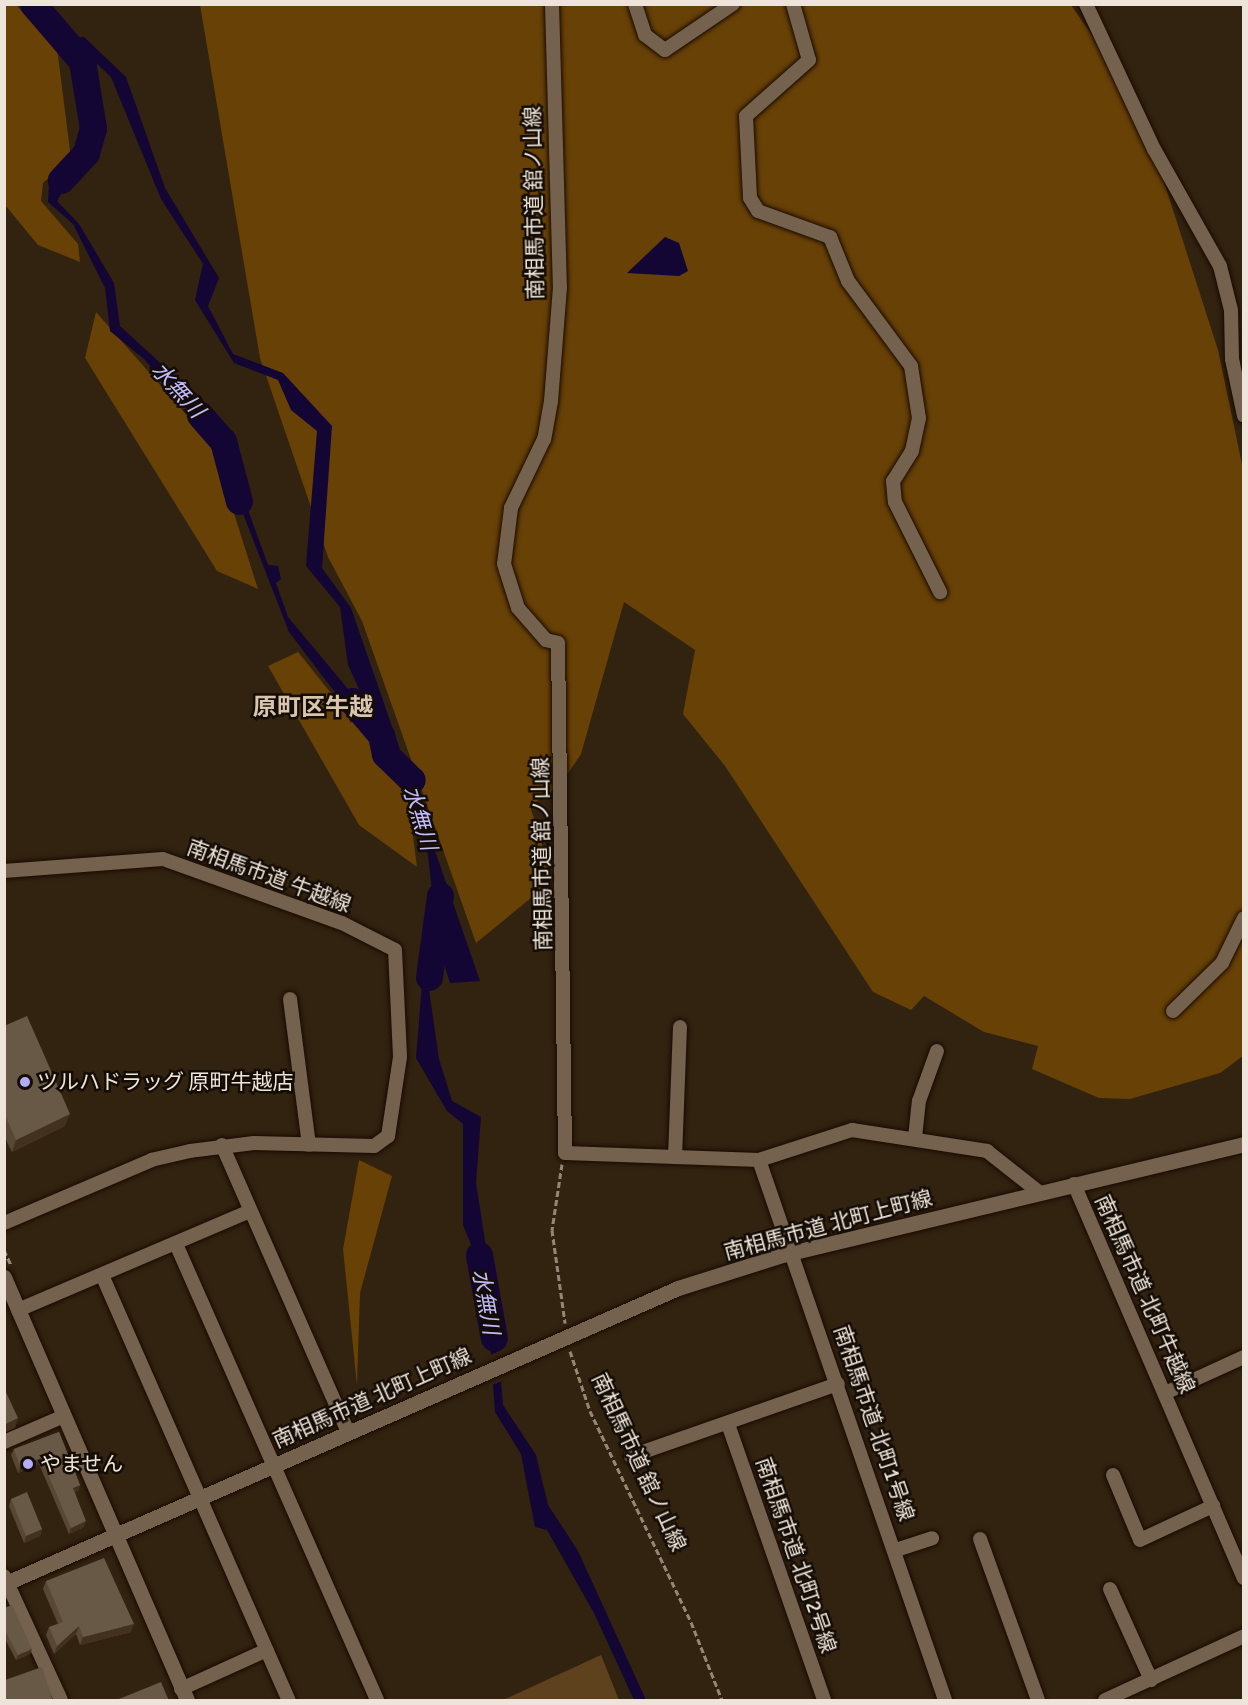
<!DOCTYPE html>
<meta charset="utf-8">
<style>
body{margin:0}
#map{position:relative;width:1248px;height:1705px;overflow:hidden;background:#322210;font-family:Signika,"Noto Sans JP",sans-serif}
div>[style]{position:absolute}
.green>*{inset:0;background:#5e411d}
.forest>*{inset:0;background:#684107}
.water>*{inset:0;background:#130534}
.pier>*{inset:0;background:#322210}
.river>*{height:27px;margin:-13.5px;padding:0 13.5px;transform-origin:13.5px;border-radius:13.5px;background:#130534}
.path>*{height:3px;margin-top:-1.5px;transform-origin:0;background:repeating-linear-gradient(90deg,#948778 0 6px,transparent 0 9px)}
.roads{filter:drop-shadow(0 0 2px #190b00) drop-shadow(0 0 2px #190b00)}
.minor>*{height:14px;margin:-7px;padding:0 7px;transform-origin:7px;border-radius:7px;background:#75624e}
.tertiary>*{height:15px;margin:-7.5px;padding:0 7.5px;transform-origin:7.5px;border-radius:7.5px;background:#75624e}
.wall>*{inset:0;background:#574734}
.shaded-wall>*{inset:0;background:#42311e}
.building>*{inset:0;background:#685846}
.dots>*{width:16px;height:16px;translate:-50% -50%;box-sizing:border-box;border:3px solid #140d06;border-radius:50%}
span{translate:-50% -50%;white-space:nowrap;text-align:center;line-height:1.15;-webkit-text-stroke:5px #140d06;paint-order:stroke}
.street-label{font-size:21px;color:#efe4d9}
.poi-label{font-size:21px;color:#efe4d9}
.left{translate:0 -50%;text-align:left}
.water-label{font-size:22px;color:#c3bcfe;font-style:italic}
.quarter-label{font-size:24px;color:#d9c4ae;font-weight:700}
.frame{position:absolute;inset:0;border:6px solid #efe4d9;pointer-events:none}
</style>
<div id="map">
<div class="green">
<div style="clip-path:polygon(601px 1655px,619px 1700px,503px 1700px)"></div>
</div>
<div class="forest">
<div style="clip-path:polygon(4px 5px,16px 5px,57px 48px,71px 158px,43px 183px,41px 201px,78px 244px,80px 262px,38px 245px,5px 205px)"></div>
<div style="clip-path:polygon(200px 5px,1071px 5px,1138px 101px,1218px 350px,1243px 469px,1243px 1056px,1220px 1073px,1130px 1099px,1099px 1098px,1032px 1069px,1038px 1046px,984px 1032px,924px 996px,911px 1010px,873px 992px,725px 766px,683px 714px,695px 650px,624px 602px,581px 754px,560px 785px,530px 806px,553px 880px,476px 943px,362px 621px,328px 557px,260px 358px)"></div>
<div style="clip-path:polygon(96px 312px,212px 444px,258px 589px,217px 571px,85px 358px)"></div>
<div style="clip-path:polygon(298px 652px,391px 768px,409px 805px,417px 867px,359px 825px,268px 666px)"></div>
<div style="clip-path:polygon(359px 1160px,392px 1176px,360px 1293px,357px 1385px,343px 1249px)"></div>
</div>
<div class="water">
<div style="clip-path:polygon(evenodd,23px 5px,45px 5px,72px 38px,84px 37px,126px 77px,165px 188px,219px 278px,208px 306px,233px 354px,283px 373px,332px 426px,322px 568px,351px 608px,480px 981px,450px 983px,438px 945px,428px 983px,439px 1059px,452px 1101px,481px 1117px,476px 1183px,495px 1304px,503px 1405px,536px 1455px,548px 1505px,578px 1551px,646px 1700px,634px 1700px,594px 1613px,547px 1530px,535px 1527px,521px 1454px,495px 1412px,487px 1302px,495px 1304px,463px 1225px,463px 1124px,447px 1111px,416px 1058px,424px 958px,437px 937px,428px 855px,404px 783px,289px 632px,214px 439px,144px 359px,110px 331px,105px 288px,73px 224px,48px 202px,49px 183px,82px 154px,89px 106px,66px 43px,23px 5px,78px 46px,111px 77px,161px 199px,203px 264px,195px 300px,234px 363px,278px 380px,291px 410px,317px 431px,306px 566px,340px 607px,348px 665px,391px 758px,368px 713px,288px 617px,276px 583px,281px 579px,278px 566px,268px 565px,223px 441px,170px 372px,120px 326px,114px 283px,79px 224px,57px 201px,86px 153px,95px 117px,78px 46px)"></div>
<div style="clip-path:polygon(665px 237px,679px 243px,688px 271px,679px 276px,627px 273px)"></div>
</div>
<div class="pier">
<div style="clip-path:polygon(502px 1350px,504px 1380px,490px 1386px,488px 1356px)"></div>
</div>
<div class="river">
<div style="left:33px;top:4px;width:75px;rotate:49.3deg"></div>
<div style="left:82px;top:61px;width:68px;rotate:80.7deg"></div>
<div style="left:93px;top:128px;width:26px;rotate:106deg"></div>
<div style="left:86px;top:153px;width:37px;rotate:133deg"></div>
<div style="left:200px;top:415px;width:35px;rotate:49deg"></div>
<div style="left:223px;top:441px;width:62px;rotate:75.1deg"></div>
<div style="left:352px;top:701px;width:45px;rotate:49.5deg"></div>
<div style="left:381px;top:735px;width:19px;rotate:78deg"></div>
<div style="left:385px;top:754px;width:37px;rotate:44deg"></div>
<div style="left:429px;top:977px;width:82px;rotate:-82.3deg"></div>
<div style="left:479px;top:1255px;width:84px;rotate:79.8deg"></div>
</div>
<div class="path">
<div style="left:562px;top:1164px;width:67px;rotate:98.6deg"></div>
<div style="left:552px;top:1230px;width:94px;rotate:82deg"></div>
<div style="left:4px;top:1250px;width:17px;rotate:65deg"></div>
<div style="left:570px;top:1351px;width:63px;rotate:71.6deg"></div>
<div style="left:590px;top:1411px;width:234px;rotate:64.4deg"></div>
<div style="left:691px;top:1622px;width:84px;rotate:68.3deg"></div>
</div>
<div class="roads">
<div class="minor">
<div style="left:552px;top:4px;width:283px;rotate:88.4deg"></div>
<div style="left:560px;top:287px;width:114px;rotate:94.5deg"></div>
<div style="left:551px;top:401px;width:39px;rotate:100deg"></div>
<div style="left:544px;top:439px;width:76px;rotate:115.6deg"></div>
<div style="left:511px;top:508px;width:56px;rotate:97.1deg"></div>
<div style="left:504px;top:564px;width:46px;rotate:72.3deg"></div>
<div style="left:518px;top:608px;width:43px;rotate:48.8deg"></div>
<div style="left:546px;top:640px;width:12px;rotate:14deg"></div>
<div style="left:558px;top:643px;width:510px;rotate:89.21deg"></div>
<div style="left:565px;top:1153px;width:194px;rotate:2.1deg"></div>
<div style="left:759px;top:1160px;width:98px;rotate:-17.9deg"></div>
<div style="left:852px;top:1130px;width:137px;rotate:8.8deg"></div>
<div style="left:987px;top:1151px;width:68px;rotate:38.4deg"></div>
<div style="left:635px;top:4px;width:33px;rotate:72deg"></div>
<div style="left:645px;top:35px;width:25px;rotate:37deg"></div>
<div style="left:665px;top:50px;width:82px;rotate:-34.1deg"></div>
<div style="left:793px;top:4px;width:58px;rotate:74.1deg"></div>
<div style="left:809px;top:60px;width:84px;rotate:138.4deg"></div>
<div style="left:746px;top:116px;width:82px;rotate:87.2deg"></div>
<div style="left:750px;top:198px;width:15px;rotate:58deg"></div>
<div style="left:758px;top:211px;width:77px;rotate:19.9deg"></div>
<div style="left:830px;top:237px;width:48px;rotate:67.8deg"></div>
<div style="left:848px;top:281px;width:106px;rotate:53.5deg"></div>
<div style="left:911px;top:366px;width:53px;rotate:81.3deg"></div>
<div style="left:919px;top:418px;width:34px;rotate:102deg"></div>
<div style="left:912px;top:451px;width:36px;rotate:122deg"></div>
<div style="left:893px;top:481px;width:21px;rotate:85deg"></div>
<div style="left:895px;top:502px;width:101px;rotate:63.4deg"></div>
<div style="left:1086px;top:4px;width:160px;rotate:64.9deg"></div>
<div style="left:1154px;top:149px;width:134px;rotate:60.6deg"></div>
<div style="left:1220px;top:266px;width:45px;rotate:76deg"></div>
<div style="left:1231px;top:310px;width:49px;rotate:88.8deg"></div>
<div style="left:1232px;top:359px;width:58px;rotate:78.1deg"></div>
<div style="left:4px;top:871px;width:159px;rotate:-4.3deg"></div>
<div style="left:163px;top:859px;width:190px;rotate:19.7deg"></div>
<div style="left:342px;top:923px;width:59px;rotate:27deg"></div>
<div style="left:395px;top:950px;width:107px;rotate:87.3deg"></div>
<div style="left:400px;top:1057px;width:80px;rotate:98.6deg"></div>
<div style="left:388px;top:1136px;width:17px;rotate:144deg"></div>
<div style="left:374px;top:1146px;width:120px;rotate:-178.6deg"></div>
<div style="left:254px;top:1143px;width:64px;rotate:172.9deg"></div>
<div style="left:190px;top:1151px;width:39px;rotate:167deg"></div>
<div style="left:152px;top:1160px;width:161px;rotate:156.9deg"></div>
<div style="left:290px;top:999px;width:147px;rotate:82.6deg"></div>
<div style="left:1173px;top:1011px;width:69px;rotate:-44.4deg"></div>
<div style="left:1222px;top:963px;width:50px;rotate:-63.9deg"></div>
<div style="left:915px;top:1138px;width:37px;rotate:-84deg"></div>
<div style="left:919px;top:1101px;width:53px;rotate:-70.2deg"></div>
<div style="left:222px;top:1145px;width:313px;rotate:66.3deg"></div>
<div style="left:675px;top:1157px;width:130px;rotate:-87.8deg"></div>
<div style="left:759px;top:1160px;width:571px;rotate:70.99deg"></div>
<div style="left:1074px;top:1184px;width:429px;rotate:66.7deg"></div>
<div style="left:176px;top:1244px;width:498px;rotate:66.2deg"></div>
<div style="left:102px;top:1275px;width:464px;rotate:66.3deg"></div>
<div style="left:18px;top:1310px;width:252px;rotate:-23.1deg"></div>
<div style="left:1165px;top:1393px;width:87px;rotate:-24.5deg"></div>
<div style="left:728px;top:1424px;width:292px;rotate:70.8deg"></div>
<div style="left:4px;top:1442px;width:65px;rotate:-23.4deg"></div>
<div style="left:631px;top:1456px;width:219px;rotate:-19.2deg"></div>
<div style="left:1113px;top:1475px;width:70px;rotate:67.4deg"></div>
<div style="left:1140px;top:1540px;width:81px;rotate:-25deg"></div>
<div style="left:980px;top:1539px;width:171px;rotate:70.2deg"></div>
<div style="left:896px;top:1550px;width:38px;rotate:-18deg"></div>
<div style="left:4px;top:1576px;width:136px;rotate:65.3deg"></div>
<div style="left:1110px;top:1589px;width:100px;rotate:65.7deg"></div>
<div style="left:181px;top:1689px;width:94px;rotate:-24.4deg"></div>
<div style="left:1105px;top:1700px;width:153px;rotate:-24.7deg"></div>
</div>
<div class="tertiary">
<div style="left:4px;top:1277px;width:461px;rotate:66.6deg"></div>
<div style="left:4px;top:1584px;width:736px;rotate:-23.71deg"></div>
<div style="left:678px;top:1288px;width:109px;rotate:-17.6deg"></div>
<div style="left:782px;top:1255px;width:475px;rotate:-13.5deg"></div>
</div>
</div>
<div class="wall">
<div style="clip-path:polygon(4px 1026px,65px 1126px,12px 1152px,4px 1136px)"></div>
<div style="clip-path:polygon(59px 1432px,80px 1485px,78px 1491px,75px 1492px,84px 1527px,69px 1534px,39px 1464px,18px 1473px,11px 1455px,14px 1449px)"></div>
<div style="clip-path:polygon(11px 1499px,42px 1529px,40px 1536px,24px 1543px,9px 1506px)"></div>
<div style="clip-path:polygon(46px 1581px,131px 1632px,80px 1645px,76px 1634px,54px 1654px,46px 1635px,49px 1627px,58px 1624px,43px 1589px)"></div>
<div style="clip-path:polygon(4px 1608px,32px 1649px,30px 1654px,16px 1660px,4px 1637px)"></div>
</div>
<div class="shaded-wall">
<div style="clip-path:polygon(70px 1114px,65px 1126px,12px 1152px,16px 1140px)"></div>
<div style="clip-path:polygon(18px 1418px,15px 1428px,4px 1433px,4px 1425px)"></div>
<div style="clip-path:polygon(41px 1458px,39px 1464px,18px 1473px,20px 1466px)"></div>
<div style="clip-path:polygon(80px 1485px,78px 1491px,71px 1494px,73px 1488px)"></div>
<div style="clip-path:polygon(86px 1521px,84px 1527px,69px 1534px,71px 1528px)"></div>
<div style="clip-path:polygon(42px 1529px,40px 1536px,24px 1543px,26px 1536px)"></div>
<div style="clip-path:polygon(134px 1624px,131px 1632px,80px 1645px,83px 1637px)"></div>
<div style="clip-path:polygon(79px 1626px,76px 1634px,54px 1654px,57px 1646px)"></div>
<div style="clip-path:polygon(32px 1649px,30px 1654px,16px 1660px,18px 1655px)"></div>
</div>
<div class="building">
<div style="clip-path:polygon(27px 1016px,70px 1114px,16px 1140px,4px 1113px,4px 1026px)"></div>
<div style="clip-path:polygon(4px 1388px,18px 1418px,4px 1425px)"></div>
<div style="clip-path:polygon(59px 1432px,80px 1485px,73px 1488px,86px 1521px,71px 1528px,41px 1458px,20px 1466px,14px 1449px)"></div>
<div style="clip-path:polygon(27px 1492px,42px 1529px,26px 1536px,11px 1499px)"></div>
<div style="clip-path:polygon(104px 1558px,134px 1624px,83px 1637px,79px 1626px,57px 1646px,49px 1627px,63px 1622px,46px 1581px)"></div>
<div style="clip-path:polygon(12px 1605px,32px 1649px,18px 1655px,4px 1629px,4px 1608px)"></div>
<div style="clip-path:polygon(42px 1667px,53px 1701px,4px 1701px,4px 1677px,5px 1680px)"></div>
<div style="clip-path:polygon(161px 1682px,169px 1701px,114px 1701px)"></div>
</div>
<div class="dots">
<div style="left:25px;top:1082px;background:#b5acf8"></div>
<div style="left:28px;top:1464px;background:#b5acf8"></div>
</div>
<div class="street-label">
<span style="left:534px;top:203px;rotate:-91deg">南相馬市道 舘ノ山線</span>
<span style="left:542px;top:854px;rotate:-91deg">南相馬市道 舘ノ山線</span>
<span style="left:269px;top:876px;rotate:20deg">南相馬市道 牛越線</span>
<span style="left:828px;top:1225px;rotate:-15deg">南相馬市道 北町上町線</span>
<span style="left:1145px;top:1294px;rotate:66deg">南相馬市道 北町牛越線</span>
<span style="left:372px;top:1398px;rotate:-24deg">南相馬市道 北町上町線</span>
<span style="left:874px;top:1423px;rotate:71deg">南相馬市道 北町1号線</span>
<span style="left:639px;top:1462px;rotate:65deg">南相馬市道 舘ノ山線</span>
<span style="left:796px;top:1555px;rotate:71deg">南相馬市道 北町2号線</span>
</div>
<div class="poi-label">
<span class="left" style="left:37px;top:1082px">ツルハドラッグ 原町牛越店</span>
<span class="left" style="left:40px;top:1464px">やません</span>
</div>
<div class="water-label">
<span style="left:178px;top:390px;rotate:48deg">水無川</span>
<span style="left:420px;top:818px;rotate:73deg">水無川</span>
<span style="left:486px;top:1302px;rotate:80deg">水無川</span>
</div>
<div class="quarter-label">
<span style="left:313px;top:708px">原町区牛越</span>
</div>
<div class="frame"></div>
</div>
